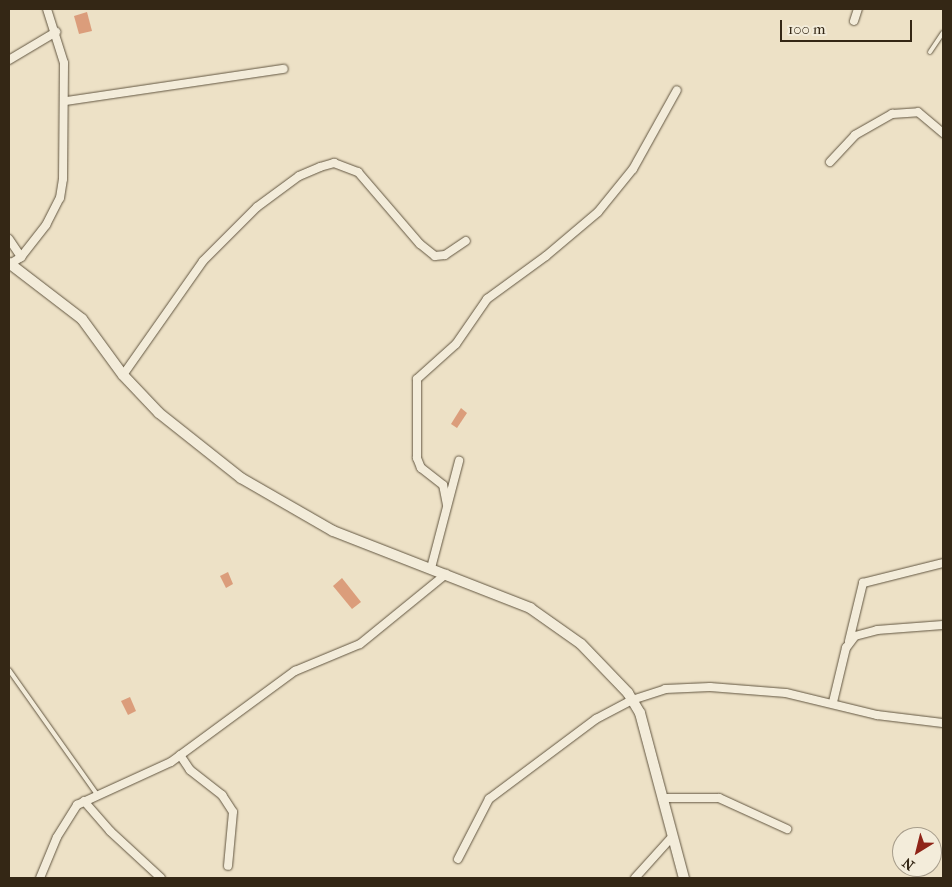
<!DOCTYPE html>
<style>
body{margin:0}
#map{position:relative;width:952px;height:887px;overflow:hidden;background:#ede1c6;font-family:"IM FELL French Canon",serif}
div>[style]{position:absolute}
.building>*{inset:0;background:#db9d7b}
.roads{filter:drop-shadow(0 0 1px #625641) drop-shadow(0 0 1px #625641)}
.lane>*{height:4px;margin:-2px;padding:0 2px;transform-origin:2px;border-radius:2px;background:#f3ecda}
.street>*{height:8px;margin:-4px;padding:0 4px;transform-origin:4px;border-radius:4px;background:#f3ecda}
.secondary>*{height:10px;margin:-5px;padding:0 5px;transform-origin:5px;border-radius:5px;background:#f3ecda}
span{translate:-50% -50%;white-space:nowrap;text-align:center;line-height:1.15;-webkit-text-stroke:4px #f3ecda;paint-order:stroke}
.frame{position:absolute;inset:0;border:10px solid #342715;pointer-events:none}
.north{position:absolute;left:892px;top:827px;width:50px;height:50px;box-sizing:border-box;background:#f3ecda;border:1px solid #a79d8b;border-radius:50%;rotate:216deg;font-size:14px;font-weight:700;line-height:20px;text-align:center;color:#342715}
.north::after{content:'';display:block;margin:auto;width:18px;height:22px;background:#8f2418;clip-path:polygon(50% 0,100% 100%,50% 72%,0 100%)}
.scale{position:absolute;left:780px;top:20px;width:132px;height:22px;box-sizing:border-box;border:2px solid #342715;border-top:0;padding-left:6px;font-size:15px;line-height:18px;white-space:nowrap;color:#342715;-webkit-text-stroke:4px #f3ecda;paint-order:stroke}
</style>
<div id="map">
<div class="building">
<div style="clip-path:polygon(87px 12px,92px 31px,79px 34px,74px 16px)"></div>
<div style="clip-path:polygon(461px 408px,467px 413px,457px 428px,451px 424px)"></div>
<div style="clip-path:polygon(228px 572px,233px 584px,226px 588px,220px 576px)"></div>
<div style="clip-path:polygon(342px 578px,361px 602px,352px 609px,333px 586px)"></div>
<div style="clip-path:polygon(130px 697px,136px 711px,128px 715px,121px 701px)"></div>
</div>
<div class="roads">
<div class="lane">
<div style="left:930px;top:52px;width:23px;rotate:-56deg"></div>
<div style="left:9px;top:670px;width:151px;rotate:54.7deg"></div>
</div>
<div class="street">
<div style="left:854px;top:21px;width:13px;rotate:-72deg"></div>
<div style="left:9px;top:60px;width:55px;rotate:-30.8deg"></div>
<div style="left:66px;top:101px;width:220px;rotate:-8.4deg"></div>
<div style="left:830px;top:162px;width:37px;rotate:-47deg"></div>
<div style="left:855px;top:135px;width:43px;rotate:-29.6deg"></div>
<div style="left:892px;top:114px;width:26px;rotate:-4deg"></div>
<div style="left:918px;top:112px;width:33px;rotate:40deg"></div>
<div style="left:9px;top:239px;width:22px;rotate:56deg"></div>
<div style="left:10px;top:264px;width:13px;rotate:-32deg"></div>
<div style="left:21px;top:257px;width:41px;rotate:-52deg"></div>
<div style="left:46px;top:225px;width:30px;rotate:-63deg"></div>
<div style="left:60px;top:198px;width:19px;rotate:-81deg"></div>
<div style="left:63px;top:179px;width:116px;rotate:-89.5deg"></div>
<div style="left:64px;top:63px;width:57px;rotate:-107.5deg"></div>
<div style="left:123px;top:375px;width:139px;rotate:-54.9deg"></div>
<div style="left:203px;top:261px;width:76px;rotate:-45deg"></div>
<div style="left:257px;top:207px;width:52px;rotate:-36.4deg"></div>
<div style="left:299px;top:176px;width:23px;rotate:-23deg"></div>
<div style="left:320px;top:167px;width:15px;rotate:-16deg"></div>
<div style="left:334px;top:163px;width:26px;rotate:21deg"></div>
<div style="left:358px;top:172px;width:95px;rotate:49.3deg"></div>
<div style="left:420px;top:244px;width:19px;rotate:39deg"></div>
<div style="left:435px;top:256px;width:10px;rotate:-6deg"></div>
<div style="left:445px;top:255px;width:25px;rotate:-34deg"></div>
<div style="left:447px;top:505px;width:20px;rotate:-101deg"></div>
<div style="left:443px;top:485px;width:28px;rotate:-142deg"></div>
<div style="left:421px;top:468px;width:11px;rotate:-112deg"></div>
<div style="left:417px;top:458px;width:79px;rotate:-90deg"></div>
<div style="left:417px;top:379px;width:52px;rotate:-41.9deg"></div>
<div style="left:456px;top:344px;width:55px;rotate:-55.4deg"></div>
<div style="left:487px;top:299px;width:73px;rotate:-36.1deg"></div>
<div style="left:546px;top:256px;width:68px;rotate:-40.2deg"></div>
<div style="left:598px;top:212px;width:55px;rotate:-50.9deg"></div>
<div style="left:633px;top:169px;width:90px;rotate:-60.9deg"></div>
<div style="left:431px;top:568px;width:111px;rotate:-75.3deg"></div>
<div style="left:849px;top:641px;width:60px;rotate:-76.4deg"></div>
<div style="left:863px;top:583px;width:82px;rotate:-14deg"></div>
<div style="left:833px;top:702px;width:56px;rotate:-76.5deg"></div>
<div style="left:846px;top:648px;width:15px;rotate:-53deg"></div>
<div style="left:855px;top:636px;width:23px;rotate:-15deg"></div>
<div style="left:877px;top:630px;width:66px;rotate:-4.3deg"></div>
<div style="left:180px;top:755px;width:18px;rotate:56deg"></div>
<div style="left:190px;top:770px;width:41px;rotate:38deg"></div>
<div style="left:222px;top:795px;width:20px;rotate:57deg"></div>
<div style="left:233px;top:812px;width:54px;rotate:95.3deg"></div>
<div style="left:662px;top:798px;width:57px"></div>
<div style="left:719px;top:798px;width:75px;rotate:24.5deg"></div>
<div style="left:84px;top:801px;width:40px;rotate:49deg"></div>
<div style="left:110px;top:831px;width:69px;rotate:42.7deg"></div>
<div style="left:458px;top:859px;width:68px;rotate:-62.7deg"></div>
<div style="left:489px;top:799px;width:134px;rotate:-36.8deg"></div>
<div style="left:596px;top:719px;width:41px;rotate:-27.8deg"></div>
<div style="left:632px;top:700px;width:35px;rotate:-18deg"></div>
<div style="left:665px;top:689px;width:45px;rotate:-2.5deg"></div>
<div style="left:710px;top:687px;width:76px;rotate:4.5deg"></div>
<div style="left:786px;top:693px;width:94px;rotate:13.6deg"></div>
<div style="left:877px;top:715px;width:66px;rotate:6.9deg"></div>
<div style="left:40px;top:878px;width:44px;rotate:-67.5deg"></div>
<div style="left:57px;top:837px;width:38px;rotate:-58deg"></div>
<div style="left:77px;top:805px;width:103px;rotate:-24.6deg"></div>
<div style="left:171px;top:762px;width:154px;rotate:-36.3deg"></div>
<div style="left:295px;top:671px;width:70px;rotate:-22.6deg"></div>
<div style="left:360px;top:644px;width:111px;rotate:-39.1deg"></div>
<div style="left:635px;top:878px;width:54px;rotate:-48deg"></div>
</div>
<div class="secondary">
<div style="left:9px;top:263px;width:92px;rotate:37.5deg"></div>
<div style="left:82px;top:319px;width:69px;rotate:53.8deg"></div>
<div style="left:123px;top:375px;width:52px;rotate:46.5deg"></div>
<div style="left:159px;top:413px;width:105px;rotate:38.4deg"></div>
<div style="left:241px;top:478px;width:106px;rotate:29.9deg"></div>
<div style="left:333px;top:531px;width:212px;rotate:21.3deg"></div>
<div style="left:530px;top:608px;width:62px;rotate:35.2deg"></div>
<div style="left:581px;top:644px;width:68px;rotate:46.2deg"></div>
<div style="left:628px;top:693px;width:23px;rotate:59deg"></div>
<div style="left:640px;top:713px;width:171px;rotate:75.1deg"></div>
</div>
</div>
<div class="frame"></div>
<div class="north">N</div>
<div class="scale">100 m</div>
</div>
